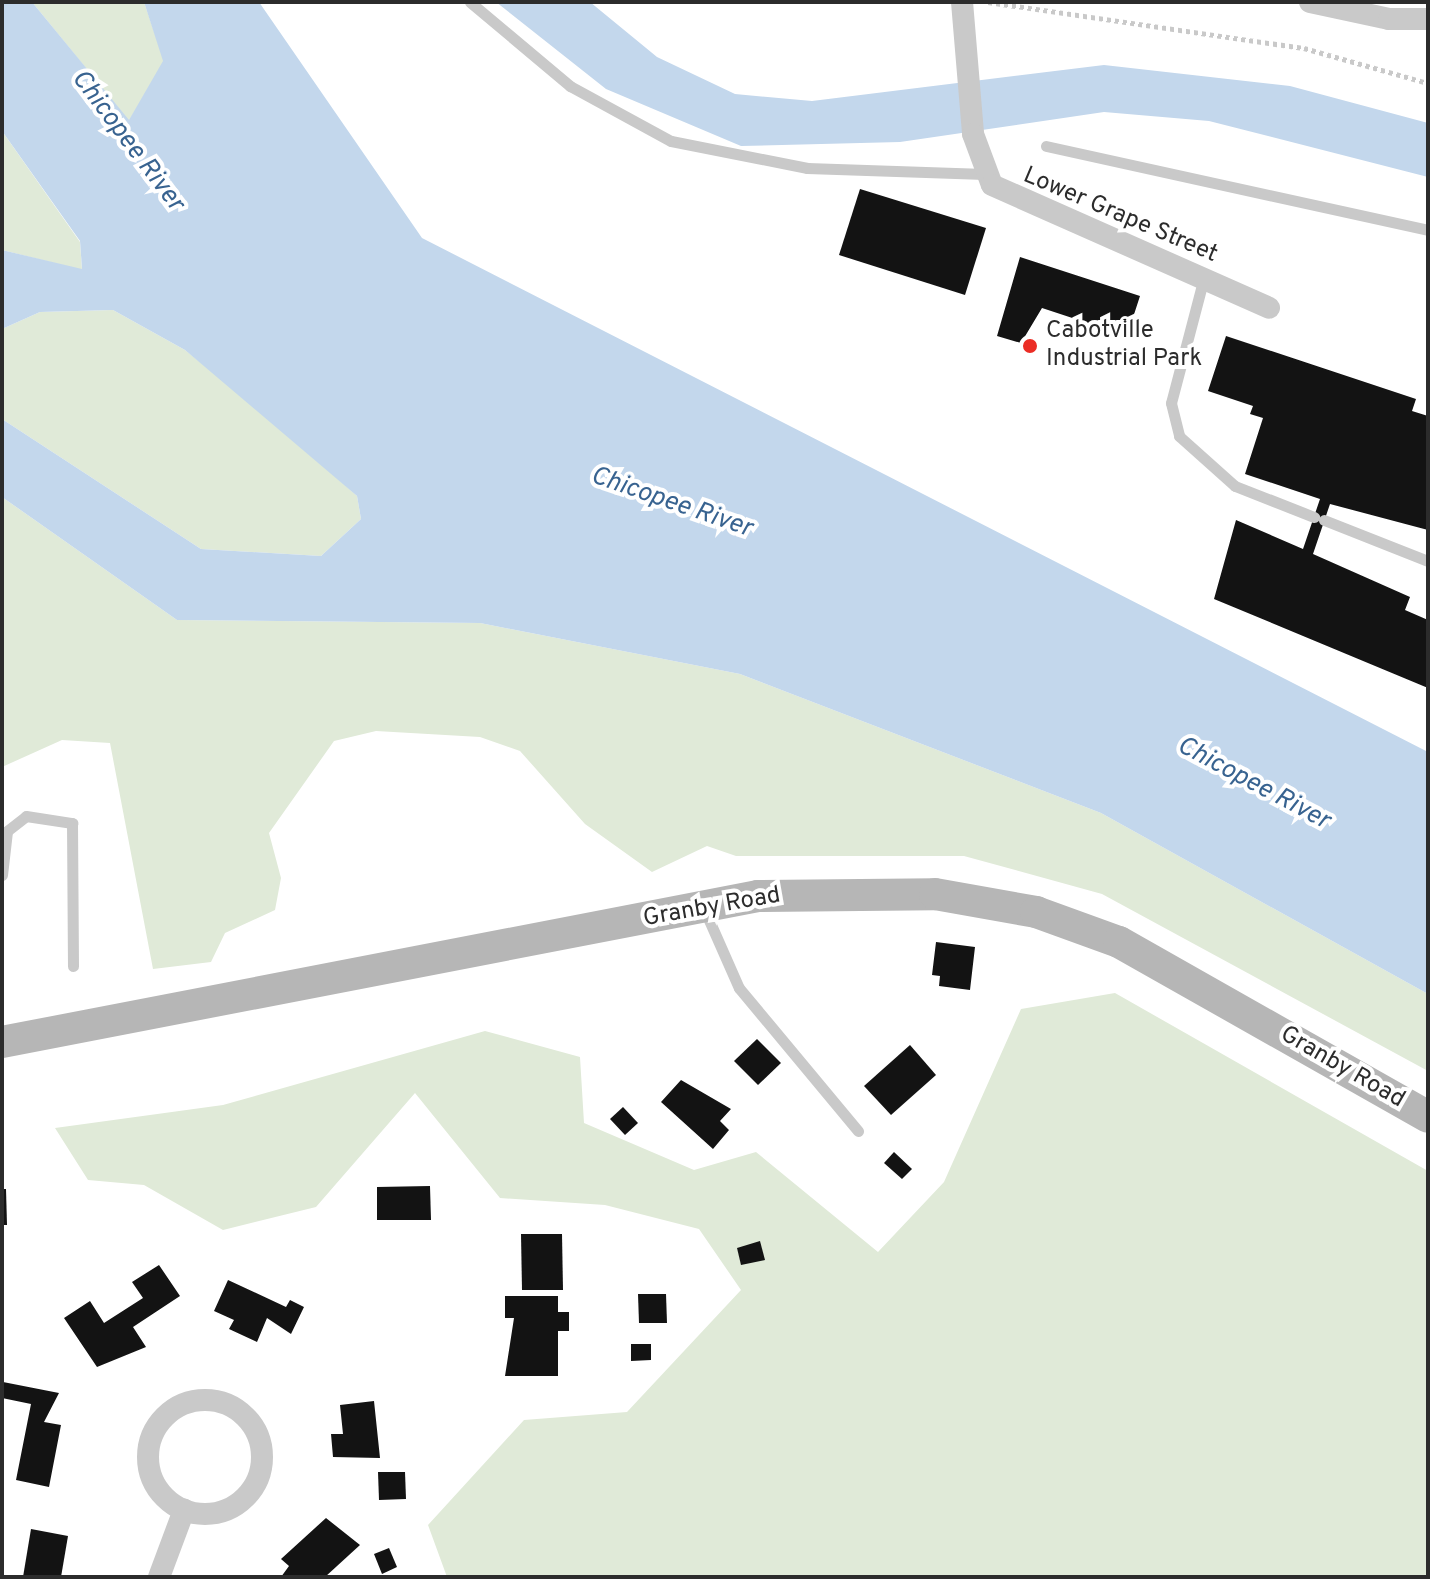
<!DOCTYPE html>
<style>
body{margin:0}
#map{position:relative;width:1430px;height:1579px;overflow:hidden;background:#fff;font-family:Overpass,sans-serif}
div>[style]{position:absolute}
.green>*{inset:0;background:#e0ead8}
.water>*{inset:0;background:#c3d7ec}
.building>*{inset:0;background:#131313}
.path>*{height:5px;margin-top:-2.5px;transform-origin:0;background:repeating-linear-gradient(90deg,#c9c9c9 0 4px,transparent 0 8px)}
.lane>*{height:11px;margin:-5.5px;padding:0 5.5px;transform-origin:5.5px;border-radius:5.5px;background:#c9c9c9}
.street>*{height:22px;margin:-11px;padding:0 11px;transform-origin:11px;border-radius:11px;background:#c9c9c9}
.street>.ring{margin:-11px;padding:0;box-sizing:content-box;background:none;border:22px solid #c9c9c9;border-radius:50%}
.secondary>*{height:32px;margin:-16px;padding:0 16px;transform-origin:16px;border-radius:16px;background:#b6b6b6}
.dots>*{width:22px;height:22px;translate:-50% -50%;box-sizing:border-box;border:4px solid #fff;border-radius:50%}
span{translate:-50% -50%;white-space:nowrap;text-align:center;line-height:1.15;-webkit-text-stroke:8px #fff;paint-order:stroke}
.street-label{font-size:24px;color:#2c2c2c}
.poi-label{font-size:24px;color:#2c2c2c}
.left{translate:0 -50%;text-align:left}
.water-label{font-size:26px;color:#386390;font-style:italic}
.frame{position:absolute;inset:0;border:4px solid #2c2c2c;pointer-events:none}
</style>
<div id="map">
<div class="green">
<div style="clip-path:polygon(32px 2px,144px 2px,164px 61px,129px 121px)"></div>
<div style="clip-path:polygon(2px 131px,80px 242px,82px 270px,2px 250px)"></div>
<div style="clip-path:polygon(113px 310px,185px 350px,277px 424px,357px 496px,361px 519px,321px 556px,201px 549px,2px 419px,2px 329px,40px 312px)"></div>
<div style="clip-path:polygon(2px 497px,177px 620px,480px 623px,740px 674px,1101px 813px,1428px 994px,1428px 1071px,1102px 894px,964px 856px,736px 856px,707px 846px,652px 872px,585px 824px,520px 751px,480px 737px,376px 731px,334px 741px,269px 833px,281px 878px,275px 910px,225px 933px,211px 962px,153px 969px,110px 743px,62px 740px,2px 767px)"></div>
<div style="clip-path:polygon(1115px 993px,1428px 1171px,1428px 1577px,447px 1577px,428px 1525px,524px 1420px,627px 1412px,741px 1290px,699px 1229px,605px 1205px,500px 1198px,415px 1093px,316px 1207px,223px 1230px,144px 1185px,88px 1180px,55px 1128px,223px 1105px,485px 1031px,580px 1057px,584px 1123px,694px 1170px,756px 1152px,878px 1252px,944px 1182px,1021px 1009px)"></div>
</div>
<div class="water">
<div style="clip-path:polygon(2px 2px,32px 2px,129px 120px,163px 61px,144px 2px,259px 2px,422px 238px,1428px 752px,1428px 994px,1101px 813px,740px 674px,480px 623px,177px 620px,2px 497px,2px 419px,201px 549px,321px 556px,361px 519px,357px 496px,185px 350px,113px 310px,40px 312px,2px 329px,2px 250px,82px 269px,80px 241px,2px 131px)"></div>
<div style="clip-path:polygon(496px 2px,590px 2px,657px 57px,735px 94px,812px 101px,1104px 65px,1290px 86px,1428px 123px,1428px 177px,1209px 121px,1104px 112px,900px 142px,741px 146px,606px 89px)"></div>
</div>
<div class="building">
<div style="clip-path:polygon(860px 189px,986px 228px,965px 295px,839px 255px)"></div>
<div style="clip-path:polygon(1020px 257px,1140px 296px,1127px 336px,1042px 308px,1021px 343px,997px 336px)"></div>
<div style="clip-path:polygon(1226px 336px,1416px 399px,1412px 411px,1428px 416px,1428px 530px,1330px 504px,1313px 554px,1410px 597px,1405px 610px,1428px 620px,1428px 688px,1214px 599px,1236px 520px,1303px 549px,1320px 499px,1245px 474px,1263px 418px,1250px 414px,1253px 406px,1208px 391px)"></div>
<div style="clip-path:polygon(936px 942px,975px 947px,970px 990px,939px 986px,940px 976px,932px 975px)"></div>
<div style="clip-path:polygon(757px 1039px,781px 1063px,758px 1085px,734px 1061px)"></div>
<div style="clip-path:polygon(910px 1045px,936px 1075px,891px 1115px,864px 1086px)"></div>
<div style="clip-path:polygon(681px 1080px,731px 1109px,720px 1121px,729px 1130px,713px 1149px,661px 1102px)"></div>
<div style="clip-path:polygon(623px 1107px,638px 1123px,625px 1135px,610px 1119px)"></div>
<div style="clip-path:polygon(894px 1152px,912px 1169px,902px 1179px,884px 1163px)"></div>
<div style="clip-path:polygon(430px 1186px,431px 1220px,377px 1220px,377px 1187px)"></div>
<div style="clip-path:polygon(2px 1189px,6px 1189px,7px 1225px,2px 1225px)"></div>
<div style="clip-path:polygon(521px 1234px,562px 1234px,563px 1290px,522px 1290px)"></div>
<div style="clip-path:polygon(760px 1241px,765px 1260px,741px 1265px,737px 1248px)"></div>
<div style="clip-path:polygon(159px 1265px,180px 1296px,133px 1327px,146px 1347px,97px 1367px,64px 1318px,90px 1301px,104px 1323px,143px 1298px,132px 1282px)"></div>
<div style="clip-path:polygon(228px 1280px,286px 1307px,290px 1300px,304px 1307px,291px 1334px,267px 1318px,257px 1342px,229px 1329px,234px 1320px,214px 1311px)"></div>
<div style="clip-path:polygon(638px 1294px,666px 1294px,667px 1323px,639px 1323px)"></div>
<div style="clip-path:polygon(505px 1296px,558px 1296px,558px 1312px,569px 1312px,569px 1331px,558px 1331px,558px 1376px,505px 1376px,514px 1318px,505px 1318px)"></div>
<div style="clip-path:polygon(631px 1344px,651px 1344px,651px 1360px,631px 1361px)"></div>
<div style="clip-path:polygon(3px 1382px,59px 1393px,44px 1422px,61px 1425px,49px 1487px,16px 1480px,31px 1404px,2px 1398px)"></div>
<div style="clip-path:polygon(374px 1401px,380px 1458px,333px 1457px,331px 1434px,343px 1434px,340px 1405px)"></div>
<div style="clip-path:polygon(378px 1472px,405px 1472px,406px 1499px,379px 1500px)"></div>
<div style="clip-path:polygon(326px 1518px,360px 1545px,325px 1577px,281px 1577px,289px 1566px,281px 1559px)"></div>
<div style="clip-path:polygon(31px 1529px,68px 1536px,61px 1577px,23px 1577px)"></div>
<div style="clip-path:polygon(389px 1548px,397px 1567px,382px 1574px,374px 1554px)"></div>
</div>
<div class="path">
<div style="left:988px;top:2px;width:319px;rotate:8.3deg"></div>
<div style="left:1304px;top:48px;width:129px;rotate:15.8deg"></div>
</div>
<div class="lane">
<div style="left:470px;top:2px;width:131px;rotate:40deg"></div>
<div style="left:570px;top:86px;width:115px;rotate:28.6deg"></div>
<div style="left:671px;top:141px;width:139px;rotate:11.2deg"></div>
<div style="left:807px;top:168px;width:178px;rotate:1.9deg"></div>
<div style="left:1046px;top:146px;width:391px;rotate:12.4deg"></div>
<div style="left:1203px;top:281px;width:126px;rotate:104.7deg"></div>
<div style="left:1171px;top:403px;width:34px;rotate:76deg"></div>
<div style="left:1179px;top:436px;width:75px;rotate:41.8deg"></div>
<div style="left:1235px;top:486px;width:85px;rotate:21.4deg"></div>
<div style="left:1324px;top:520px;width:112px;rotate:21.5deg"></div>
<div style="left:2px;top:875px;width:44px;rotate:-83.5deg"></div>
<div style="left:7px;top:831px;width:24px;rotate:-38deg"></div>
<div style="left:26px;top:816px;width:47px;rotate:8.7deg"></div>
<div style="left:72px;top:823px;width:143px;rotate:89.6deg"></div>
<div style="left:705px;top:911px;width:84px;rotate:66.2deg"></div>
<div style="left:739px;top:988px;width:186px;rotate:50.2deg"></div>
</div>
<div class="street">
<div style="left:962px;top:2px;width:132px;rotate:85.2deg"></div>
<div style="left:973px;top:134px;width:54px;rotate:69.6deg"></div>
<div style="left:992px;top:185px;width:303px;rotate:23.9deg"></div>
<div style="left:1310px;top:2px;width:81px;rotate:12.1deg"></div>
<div style="left:1389px;top:19px;width:39px"></div>
<div class="ring" style="left:148px;top:1400px;width:92px;height:92px"></div>
<div style="left:159px;top:1577px;width:72px;rotate:-69.5deg"></div>
</div>
<div class="secondary">
<div style="left:2px;top:1042px;width:770px;rotate:-10.93deg"></div>
<div style="left:758px;top:896px;width:177px;rotate:-0.6deg"></div>
<div style="left:935px;top:894px;width:103px;rotate:10.1deg"></div>
<div style="left:1036px;top:912px;width:88px;rotate:19.9deg"></div>
<div style="left:1119px;top:942px;width:355px;rotate:29.5deg"></div>
</div>
<div class="dots">
<div style="left:1030px;top:346px;background:#eb2d25"></div>
</div>
<div class="street-label">
<span style="left:1120px;top:216px;rotate:23deg">Lower Grape Street</span>
<span style="left:712px;top:908px;rotate:-10deg">Granby Road</span>
<span style="left:1342px;top:1068px;rotate:30deg">Granby Road</span>
</div>
<div class="poi-label">
<span class="left" style="left:1046px;top:346px">Cabotville<br>Industrial Park</span>
</div>
<div class="water-label">
<span style="left:127px;top:141px;rotate:53deg">Chicopee River</span>
<span style="left:671px;top:503px;rotate:19deg">Chicopee River</span>
<span style="left:1253px;top:784px;rotate:28deg">Chicopee River</span>
</div>
<div class="frame"></div>
</div>
